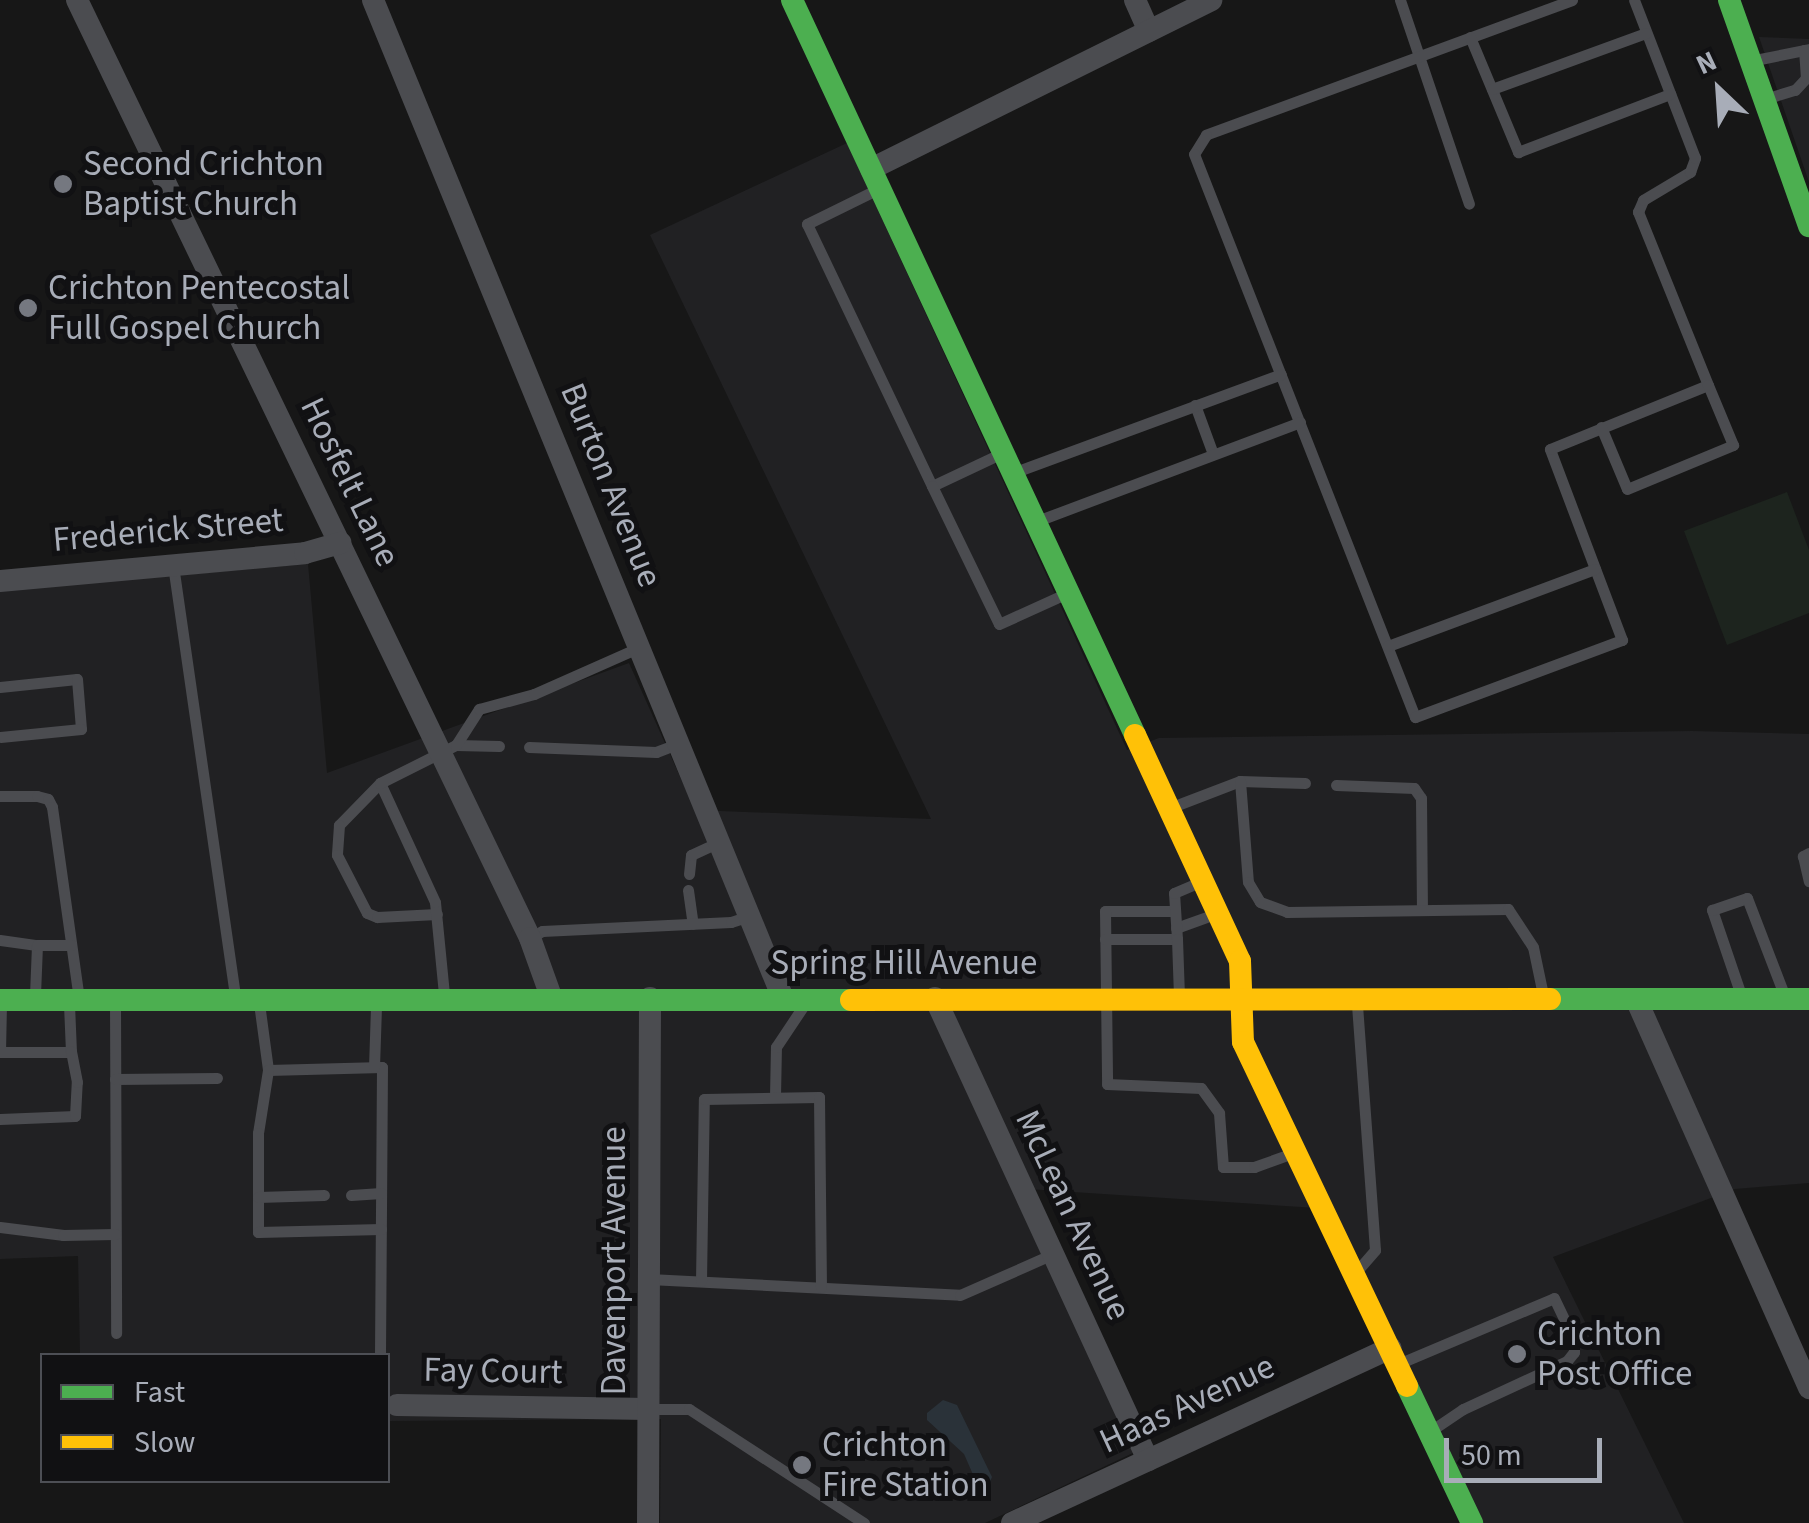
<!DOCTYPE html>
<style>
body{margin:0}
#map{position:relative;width:1809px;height:1523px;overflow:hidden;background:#171717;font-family:"Source Sans 3",sans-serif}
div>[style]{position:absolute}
.built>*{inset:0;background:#212123}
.green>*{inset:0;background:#1d241e}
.water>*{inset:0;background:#2a3239}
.lane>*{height:11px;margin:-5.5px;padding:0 5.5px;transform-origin:5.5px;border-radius:5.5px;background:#4b4c50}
.street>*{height:22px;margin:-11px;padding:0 11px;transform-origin:11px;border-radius:11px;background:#4b4c50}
.fast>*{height:22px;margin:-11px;padding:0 11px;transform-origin:11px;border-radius:11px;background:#4caf50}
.slow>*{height:22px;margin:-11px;padding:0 11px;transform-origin:11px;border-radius:11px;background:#ffc107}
.dots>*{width:28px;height:28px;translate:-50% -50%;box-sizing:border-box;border:5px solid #111113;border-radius:50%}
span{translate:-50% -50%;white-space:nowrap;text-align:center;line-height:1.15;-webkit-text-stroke:10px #111113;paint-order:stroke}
.poi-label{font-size:35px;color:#a8adb8}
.left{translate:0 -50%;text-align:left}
.street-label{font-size:35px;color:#a8adb8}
.legend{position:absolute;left:40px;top:1353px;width:350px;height:130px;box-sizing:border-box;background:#111113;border:2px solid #4d4f55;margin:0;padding:12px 18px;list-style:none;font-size:30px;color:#a8adb8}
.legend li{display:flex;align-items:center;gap:20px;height:50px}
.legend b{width:50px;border:2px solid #4d4f55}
.north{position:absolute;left:1669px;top:40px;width:100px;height:100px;-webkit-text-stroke:8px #111113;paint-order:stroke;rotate:335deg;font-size:28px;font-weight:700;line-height:40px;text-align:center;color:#a8adb8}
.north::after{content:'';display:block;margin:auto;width:35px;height:45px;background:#a8adb8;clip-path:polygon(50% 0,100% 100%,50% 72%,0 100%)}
.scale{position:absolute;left:1444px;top:1438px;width:158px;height:45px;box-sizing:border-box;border:5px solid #a8adb8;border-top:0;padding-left:12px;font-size:30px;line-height:35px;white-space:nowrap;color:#a8adb8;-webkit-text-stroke:8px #111113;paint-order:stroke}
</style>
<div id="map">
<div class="built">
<div style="clip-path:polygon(1759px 37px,1809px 39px,1809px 182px)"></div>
<div style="clip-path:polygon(847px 143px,1127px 750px,1159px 738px,1692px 731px,1809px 734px,1809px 1183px,1735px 1189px,1553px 1257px,1684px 1523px,1483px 1523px,1332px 1209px,1014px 1188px,1133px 1453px,985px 1523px,660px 1523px,661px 1419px,388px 1421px,388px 1356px,80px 1355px,78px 1256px,0 1259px,0 591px,308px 564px,327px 773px,629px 663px,695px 810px,931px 819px,650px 235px)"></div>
</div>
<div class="green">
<div style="clip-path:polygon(1787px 492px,1809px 550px,1809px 613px,1727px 645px,1684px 531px)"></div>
</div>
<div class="water">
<div style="clip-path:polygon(943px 1400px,957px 1405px,992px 1477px,988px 1487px,978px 1486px,964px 1454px,927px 1420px,927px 1413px)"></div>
</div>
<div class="lane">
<div style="left:1400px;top:0;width:215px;rotate:71.3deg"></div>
<div style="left:1572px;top:0;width:390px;rotate:159.8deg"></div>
<div style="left:1206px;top:135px;width:22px;rotate:122deg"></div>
<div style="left:1194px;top:154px;width:605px;rotate:68.57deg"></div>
<div style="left:1415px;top:717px;width:221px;rotate:-20.4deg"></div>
<div style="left:1622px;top:640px;width:204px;rotate:-110.7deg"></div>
<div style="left:1550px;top:449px;width:170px;rotate:-22.1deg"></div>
<div style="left:1708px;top:385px;width:187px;rotate:-112deg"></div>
<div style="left:1638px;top:212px;width:13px;rotate:-67deg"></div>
<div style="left:1643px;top:200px;width:55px;rotate:-30.8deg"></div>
<div style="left:1690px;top:172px;width:15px;rotate:-70deg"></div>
<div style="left:1695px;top:158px;width:169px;rotate:-111.1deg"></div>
<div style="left:1470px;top:37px;width:125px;rotate:67.3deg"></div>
<div style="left:1518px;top:152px;width:163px;rotate:-20.9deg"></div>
<div style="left:1755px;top:60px;width:55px;rotate:-11.5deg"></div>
<div style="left:1492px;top:89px;width:164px;rotate:-20deg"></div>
<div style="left:1768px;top:98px;width:28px;rotate:-17deg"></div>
<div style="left:1795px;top:90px;width:16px;rotate:-47deg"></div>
<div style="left:1806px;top:78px;width:28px;rotate:-94deg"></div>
<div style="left:876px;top:190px;width:77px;rotate:153.8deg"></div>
<div style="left:807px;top:224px;width:290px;rotate:64.5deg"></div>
<div style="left:1195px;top:405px;width:52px;rotate:69.8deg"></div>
<div style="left:1601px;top:427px;width:67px;rotate:67.2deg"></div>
<div style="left:1627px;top:489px;width:115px;rotate:-22.5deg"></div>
<div style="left:1733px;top:445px;width:65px;rotate:-112.6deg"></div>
<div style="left:1000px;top:454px;width:75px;rotate:154.8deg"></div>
<div style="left:932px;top:486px;width:153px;rotate:64.1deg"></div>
<div style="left:999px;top:624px;width:72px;rotate:-24.4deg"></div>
<div style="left:1018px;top:471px;width:280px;rotate:-20.2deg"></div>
<div style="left:1037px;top:521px;width:281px;rotate:-20.6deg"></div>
<div style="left:173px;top:565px;width:435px;rotate:81.8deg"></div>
<div style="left:1388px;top:646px;width:221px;rotate:-20.4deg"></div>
<div style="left:0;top:687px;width:77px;rotate:-5.9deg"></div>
<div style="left:77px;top:679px;width:50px;rotate:85.4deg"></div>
<div style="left:81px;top:729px;width:81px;rotate:174.4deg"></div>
<div style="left:456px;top:745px;width:43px;rotate:1.3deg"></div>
<div style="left:529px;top:747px;width:127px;rotate:2.3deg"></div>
<div style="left:656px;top:752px;width:25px;rotate:-21deg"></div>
<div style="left:1240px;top:781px;width:65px;rotate:1.8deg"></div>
<div style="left:380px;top:783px;width:59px;rotate:134.3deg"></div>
<div style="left:339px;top:825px;width:30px;rotate:94deg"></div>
<div style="left:337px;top:855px;width:65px;rotate:62.7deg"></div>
<div style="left:367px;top:913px;width:11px;rotate:22deg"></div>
<div style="left:377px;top:917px;width:60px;rotate:-2.9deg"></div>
<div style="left:1336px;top:785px;width:78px;rotate:2.2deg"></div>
<div style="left:1414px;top:788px;width:12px;rotate:55deg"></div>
<div style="left:1421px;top:798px;width:112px;rotate:89.5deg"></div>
<div style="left:0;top:796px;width:37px"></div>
<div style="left:37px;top:796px;width:11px;rotate:15deg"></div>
<div style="left:48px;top:799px;width:9px;rotate:63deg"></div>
<div style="left:52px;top:807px;width:188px;rotate:82deg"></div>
<div style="left:1172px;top:807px;width:73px;rotate:-20.9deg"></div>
<div style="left:1240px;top:781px;width:101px;rotate:85.5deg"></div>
<div style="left:1248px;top:882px;width:23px;rotate:59deg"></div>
<div style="left:1260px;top:902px;width:29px;rotate:20deg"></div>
<div style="left:1287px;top:912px;width:221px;rotate:-0.8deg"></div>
<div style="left:1508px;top:909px;width:45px;rotate:56.7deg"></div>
<div style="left:1533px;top:947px;width:49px;rotate:78.2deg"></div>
<div style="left:1809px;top:853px;width:7px;rotate:153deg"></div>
<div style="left:1803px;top:856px;width:26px;rotate:77deg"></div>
<div style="left:689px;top:874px;width:19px;rotate:-84deg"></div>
<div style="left:691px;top:855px;width:31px;rotate:-25deg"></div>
<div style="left:688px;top:890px;width:34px;rotate:82deg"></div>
<div style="left:1175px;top:911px;width:70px;rotate:180deg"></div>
<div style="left:1105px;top:911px;width:173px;rotate:89.3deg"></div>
<div style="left:1107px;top:1084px;width:94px;rotate:2.4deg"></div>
<div style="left:1201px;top:1088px;width:31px;rotate:54deg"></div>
<div style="left:1219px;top:1113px;width:54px;rotate:85.8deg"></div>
<div style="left:1223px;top:1167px;width:31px"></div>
<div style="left:1254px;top:1167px;width:41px;rotate:-19.7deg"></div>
<div style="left:1176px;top:928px;width:41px;rotate:-19.7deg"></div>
<div style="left:530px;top:938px;width:14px;rotate:-30deg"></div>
<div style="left:542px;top:931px;width:189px;rotate:-2.7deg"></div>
<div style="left:731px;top:922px;width:20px;rotate:-18deg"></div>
<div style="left:1105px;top:939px;width:72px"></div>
<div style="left:1177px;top:939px;width:46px;rotate:-93.7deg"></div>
<div style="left:1174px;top:893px;width:28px;rotate:-23deg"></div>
<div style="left:1177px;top:939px;width:56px;rotate:88deg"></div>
<div style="left:0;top:940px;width:37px;rotate:8deg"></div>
<div style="left:37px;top:945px;width:49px;rotate:92.3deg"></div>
<div style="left:37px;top:945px;width:34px"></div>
<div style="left:444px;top:994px;width:92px;rotate:-95.6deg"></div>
<div style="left:435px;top:902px;width:131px;rotate:-114.8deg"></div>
<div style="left:380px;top:783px;width:85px;rotate:-26.6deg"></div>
<div style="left:456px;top:745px;width:43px;rotate:-57.4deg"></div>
<div style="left:479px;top:709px;width:57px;rotate:-15.3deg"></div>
<div style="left:534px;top:694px;width:116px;rotate:-23.9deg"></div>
<div style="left:1741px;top:995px;width:90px;rotate:-108.8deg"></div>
<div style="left:1712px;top:910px;width:37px;rotate:-19deg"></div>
<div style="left:1747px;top:898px;width:101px;rotate:69deg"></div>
<div style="left:115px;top:1002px;width:331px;rotate:89.8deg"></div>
<div style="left:259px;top:1003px;width:68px;rotate:82.3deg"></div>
<div style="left:268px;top:1070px;width:114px;rotate:-1.5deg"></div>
<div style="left:382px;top:1067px;width:289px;rotate:90.4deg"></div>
<div style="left:1px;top:1004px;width:48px;rotate:91.2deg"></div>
<div style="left:0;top:1052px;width:71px"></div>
<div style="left:71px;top:1052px;width:47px;rotate:-92.4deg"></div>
<div style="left:374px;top:1067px;width:61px;rotate:-88.1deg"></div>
<div style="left:268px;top:1070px;width:64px;rotate:99deg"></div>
<div style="left:258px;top:1133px;width:99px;rotate:90deg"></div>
<div style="left:258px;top:1232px;width:123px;rotate:-1.4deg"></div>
<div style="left:115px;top:1079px;width:102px;rotate:-0.6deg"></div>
<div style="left:775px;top:1097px;width:50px;rotate:-88.9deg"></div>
<div style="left:776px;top:1047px;width:50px;rotate:-56.3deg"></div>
<div style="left:0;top:1119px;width:75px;rotate:-2.3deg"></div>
<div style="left:75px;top:1116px;width:34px;rotate:-87deg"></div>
<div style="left:77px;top:1082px;width:31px;rotate:-101deg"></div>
<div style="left:351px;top:1195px;width:30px;rotate:-4deg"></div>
<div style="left:258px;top:1197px;width:66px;rotate:-1.7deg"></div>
<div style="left:0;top:1227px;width:64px;rotate:7.2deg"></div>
<div style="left:63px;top:1235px;width:52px;rotate:-1.1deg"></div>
<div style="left:1356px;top:1272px;width:29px;rotate:-49deg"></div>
<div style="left:1375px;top:1250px;width:248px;rotate:-94.2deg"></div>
<div style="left:649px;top:1279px;width:311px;rotate:2.9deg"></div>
<div style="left:960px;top:1295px;width:102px;rotate:-23.8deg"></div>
<div style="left:701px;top:1281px;width:182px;rotate:-89.1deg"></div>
<div style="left:704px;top:1099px;width:115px;rotate:-1deg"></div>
<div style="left:819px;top:1097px;width:190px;rotate:89.4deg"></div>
<div style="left:1398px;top:1364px;width:169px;rotate:-22.9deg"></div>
<div style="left:1554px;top:1298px;width:47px;rotate:64.5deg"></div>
<div style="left:1574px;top:1340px;width:12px;rotate:90deg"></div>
<div style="left:1574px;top:1352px;width:11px;rotate:128deg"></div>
<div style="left:1567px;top:1361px;width:115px;rotate:155.2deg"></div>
<div style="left:1463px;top:1409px;width:37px;rotate:146deg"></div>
<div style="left:648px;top:1409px;width:41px"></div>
<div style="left:689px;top:1409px;width:209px;rotate:33.1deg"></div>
</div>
<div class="street">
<div style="left:77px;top:0;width:1042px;rotate:64.22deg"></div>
<div style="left:530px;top:938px;width:65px;rotate:70.2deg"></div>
<div style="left:373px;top:0;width:1079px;rotate:67.67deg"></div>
<div style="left:1135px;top:0;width:34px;rotate:66deg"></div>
<div style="left:871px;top:169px;width:380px;rotate:-26.4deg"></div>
<div style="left:0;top:581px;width:306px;rotate:-5.2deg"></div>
<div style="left:305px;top:553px;width:37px;rotate:-16deg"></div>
<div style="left:935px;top:998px;width:509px;rotate:65.25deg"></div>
<div style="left:1636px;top:999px;width:426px;rotate:66deg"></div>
<div style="left:397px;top:1405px;width:251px;rotate:0.9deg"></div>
<div style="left:648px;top:1523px;width:525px;rotate:-89.78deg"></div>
<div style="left:1012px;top:1523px;width:417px;rotate:-24.8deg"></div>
</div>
<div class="fast">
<div style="left:792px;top:0;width:811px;rotate:64.98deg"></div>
<div style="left:1729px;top:0;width:240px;rotate:70.5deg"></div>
<div style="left:1550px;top:999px;width:259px"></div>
<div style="left:0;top:1000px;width:851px"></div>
<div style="left:1407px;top:1386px;width:152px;rotate:64.6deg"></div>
</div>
<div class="slow">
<div style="left:1135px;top:735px;width:249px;rotate:65.1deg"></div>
<div style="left:1240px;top:961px;width:81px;rotate:87.9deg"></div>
<div style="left:1243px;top:1042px;width:381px;rotate:64.5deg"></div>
<div style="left:851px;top:1000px;width:699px;rotate:-0.08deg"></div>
</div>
<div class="dots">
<div style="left:63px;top:184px;background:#757880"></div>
<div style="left:28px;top:308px;background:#757880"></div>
<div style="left:1517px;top:1354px;background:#757880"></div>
<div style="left:802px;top:1465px;background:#757880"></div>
</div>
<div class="poi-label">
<span class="left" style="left:83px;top:184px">Second Crichton<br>Baptist Church</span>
<span class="left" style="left:48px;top:308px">Crichton Pentecostal<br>Full Gospel Church</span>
<span class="left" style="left:1537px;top:1354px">Crichton<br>Post Office</span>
<span class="left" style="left:822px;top:1465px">Crichton<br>Fire Station</span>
</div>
<div class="street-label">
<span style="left:350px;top:482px;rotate:64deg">Hosfelt Lane</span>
<span style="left:611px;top:485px;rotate:68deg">Burton Avenue</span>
<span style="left:168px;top:530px;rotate:-5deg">Frederick Street</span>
<span style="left:904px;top:963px">Spring Hill Avenue</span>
<span style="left:1073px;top:1215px;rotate:65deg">McLean Avenue</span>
<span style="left:614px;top:1261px;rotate:-90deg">Davenport Avenue</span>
<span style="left:493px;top:1371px;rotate:1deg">Fay Court</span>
<span style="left:1187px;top:1404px;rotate:-25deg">Haas Avenue</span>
</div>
<ul class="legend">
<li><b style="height:12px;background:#4caf50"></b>Fast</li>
<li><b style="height:12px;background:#ffc107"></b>Slow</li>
</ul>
<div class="north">N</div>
<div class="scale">50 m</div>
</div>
